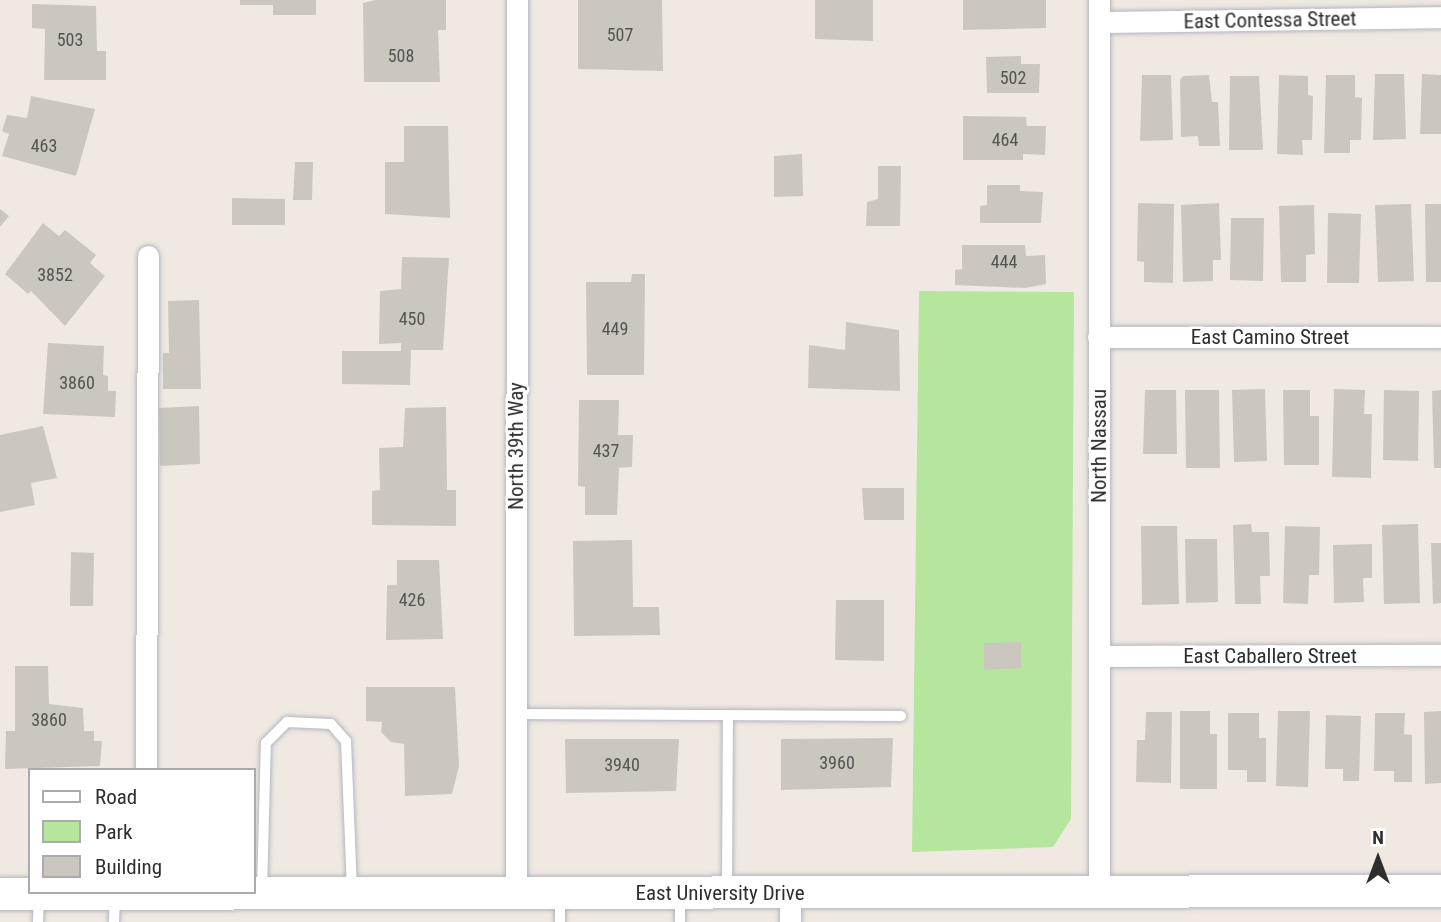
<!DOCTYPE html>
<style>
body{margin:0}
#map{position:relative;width:1441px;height:922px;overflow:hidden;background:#efe9e1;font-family:"Roboto Condensed",sans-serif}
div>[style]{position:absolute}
.green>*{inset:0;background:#b6e59e}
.building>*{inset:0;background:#cbc7bf}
.roads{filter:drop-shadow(0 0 2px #b4b7c1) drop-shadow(0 0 2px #b4b7c1)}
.service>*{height:10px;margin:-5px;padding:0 5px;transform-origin:5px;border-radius:5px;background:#fff}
.minor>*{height:21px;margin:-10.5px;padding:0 10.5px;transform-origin:10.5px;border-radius:10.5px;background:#fff}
.secondary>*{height:32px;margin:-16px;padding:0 16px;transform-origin:16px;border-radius:16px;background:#fff}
span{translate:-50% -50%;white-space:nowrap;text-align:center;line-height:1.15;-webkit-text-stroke:5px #fff;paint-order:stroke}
.number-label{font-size:18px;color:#555452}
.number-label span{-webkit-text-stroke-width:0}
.street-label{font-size:21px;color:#2e2e2e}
.legend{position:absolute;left:28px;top:768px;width:228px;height:126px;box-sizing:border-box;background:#fff;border:2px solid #ababab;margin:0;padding:9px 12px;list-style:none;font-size:21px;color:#2e2e2e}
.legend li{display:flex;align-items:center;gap:14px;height:35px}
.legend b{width:35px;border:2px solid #ababab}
.north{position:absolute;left:1343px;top:824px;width:70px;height:70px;-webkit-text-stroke:5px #fff;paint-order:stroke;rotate:0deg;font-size:19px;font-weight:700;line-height:28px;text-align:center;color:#2e2e2e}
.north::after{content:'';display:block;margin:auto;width:24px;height:32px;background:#2e2e2e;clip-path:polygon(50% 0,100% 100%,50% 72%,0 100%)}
</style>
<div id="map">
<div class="green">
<div style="clip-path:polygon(919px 291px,1074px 292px,1071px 819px,1053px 847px,912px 852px)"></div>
</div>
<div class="building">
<div style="clip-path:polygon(240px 0,316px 0,316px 15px,273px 15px,273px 5px,240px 5px)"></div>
<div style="clip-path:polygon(376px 0,446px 0,446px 30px,438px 30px,440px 82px,364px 82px,363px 3px)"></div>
<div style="clip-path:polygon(578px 0,662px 0,663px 71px,578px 69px)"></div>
<div style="clip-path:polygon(815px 0,873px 0,873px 41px,815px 39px)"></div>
<div style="clip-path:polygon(963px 0,1046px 0,1046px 28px,963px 30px)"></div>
<div style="clip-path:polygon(32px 4px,96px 6px,97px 51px,106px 51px,106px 80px,44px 80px,45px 29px,32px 28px)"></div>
<div style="clip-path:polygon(1021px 56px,1021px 64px,1040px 64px,1039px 93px,987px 93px,986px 57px)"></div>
<div style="clip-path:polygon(1375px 74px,1404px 74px,1406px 139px,1373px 140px)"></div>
<div style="clip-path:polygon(1422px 74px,1441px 75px,1441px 134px,1420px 134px)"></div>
<div style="clip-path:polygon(1142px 75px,1171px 75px,1173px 140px,1140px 141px)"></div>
<div style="clip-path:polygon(1209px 75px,1212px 102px,1218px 102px,1220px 146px,1199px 146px,1198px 136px,1181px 137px,1180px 80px,1183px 76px)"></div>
<div style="clip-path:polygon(1279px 75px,1308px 76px,1308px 95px,1313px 96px,1312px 140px,1302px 140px,1303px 155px,1277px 154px)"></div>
<div style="clip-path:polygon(1326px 75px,1355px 75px,1355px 97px,1362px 98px,1361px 140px,1350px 140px,1350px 153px,1324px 153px)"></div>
<div style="clip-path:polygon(1230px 76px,1259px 76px,1263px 150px,1229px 150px)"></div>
<div style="clip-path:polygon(31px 96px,95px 109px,76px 176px,2px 156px,9px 134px,2px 131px,7px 115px,27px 118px)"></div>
<div style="clip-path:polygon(963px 116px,1026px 117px,1027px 126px,1046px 126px,1045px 155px,1023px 154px,1023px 160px,963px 160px)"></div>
<div style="clip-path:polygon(404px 126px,448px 126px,450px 218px,385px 214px,385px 162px,404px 162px)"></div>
<div style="clip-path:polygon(802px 154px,803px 196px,774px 197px,774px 156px)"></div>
<div style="clip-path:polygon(295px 162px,313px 162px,312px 200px,293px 200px)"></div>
<div style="clip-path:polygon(878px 166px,901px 166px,900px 226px,866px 226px,867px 202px,878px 199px)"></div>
<div style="clip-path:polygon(987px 185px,1020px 185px,1020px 191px,1043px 192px,1041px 223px,980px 223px,980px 206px,987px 205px)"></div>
<div style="clip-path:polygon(232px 198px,285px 199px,285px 225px,232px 225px)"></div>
<div style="clip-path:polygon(1138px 203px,1174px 204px,1173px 283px,1144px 282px,1144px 262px,1137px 261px)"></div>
<div style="clip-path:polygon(1219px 203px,1221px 260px,1213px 260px,1213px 281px,1183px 282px,1181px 205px)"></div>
<div style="clip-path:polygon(1411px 204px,1414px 281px,1378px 282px,1375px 205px)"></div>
<div style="clip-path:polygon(1425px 204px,1441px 204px,1441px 282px,1426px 282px)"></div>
<div style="clip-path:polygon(1314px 205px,1315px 254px,1306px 255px,1306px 282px,1281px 282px,1279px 206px)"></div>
<div style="clip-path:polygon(0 209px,9px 216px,0 227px)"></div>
<div style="clip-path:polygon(1328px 213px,1361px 214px,1359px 283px,1327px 283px)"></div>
<div style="clip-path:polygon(1231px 218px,1264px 218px,1263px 281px,1230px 280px)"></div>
<div style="clip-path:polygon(43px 223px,59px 236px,65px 230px,96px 255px,90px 263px,105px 276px,65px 326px,31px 291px,28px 294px,5px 274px)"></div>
<div style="clip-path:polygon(962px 245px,1025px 245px,1026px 256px,1045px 255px,1046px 284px,1025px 288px,955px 285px,955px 270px,962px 269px)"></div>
<div style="clip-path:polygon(402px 257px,449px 258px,443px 350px,411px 350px,410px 385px,342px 384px,342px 351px,401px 351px,401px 343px,379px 344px,380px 291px,401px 289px)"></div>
<div style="clip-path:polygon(632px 274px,645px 274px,644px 375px,587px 375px,586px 282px,631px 282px)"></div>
<div style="clip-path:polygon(199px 300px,201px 389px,163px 389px,163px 353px,169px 353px,168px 301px)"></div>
<div style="clip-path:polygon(846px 322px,899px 330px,900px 391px,808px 388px,809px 345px,845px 350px)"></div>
<div style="clip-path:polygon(48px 343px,104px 346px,103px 375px,108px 376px,108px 391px,116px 391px,115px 417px,43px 414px)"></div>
<div style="clip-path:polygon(1265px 389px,1267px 461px,1234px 462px,1232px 390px)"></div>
<div style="clip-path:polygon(1334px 389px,1365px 390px,1364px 414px,1372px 414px,1371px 478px,1332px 477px)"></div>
<div style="clip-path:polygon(1145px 390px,1176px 390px,1177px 454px,1143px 454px)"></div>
<div style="clip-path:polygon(1185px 390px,1219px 390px,1220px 468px,1186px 468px)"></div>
<div style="clip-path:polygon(1283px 390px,1310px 390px,1310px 416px,1319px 416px,1319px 465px,1284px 465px)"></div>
<div style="clip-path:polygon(1384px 390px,1419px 391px,1418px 461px,1383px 460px)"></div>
<div style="clip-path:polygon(1441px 390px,1441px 468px,1434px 468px,1432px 391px)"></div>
<div style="clip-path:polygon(579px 400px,619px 400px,618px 435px,633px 435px,632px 467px,619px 468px,617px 515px,585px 515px,585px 487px,578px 486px)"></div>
<div style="clip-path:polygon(199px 406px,200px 464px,160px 466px,159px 408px)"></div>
<div style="clip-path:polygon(446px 407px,447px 490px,456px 490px,456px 526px,372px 525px,372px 491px,380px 490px,379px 448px,403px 447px,405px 408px)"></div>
<div style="clip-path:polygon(43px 426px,57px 478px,31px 483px,35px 505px,0 512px,0 435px)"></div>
<div style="clip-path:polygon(862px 488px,904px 488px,904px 520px,864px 520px)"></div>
<div style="clip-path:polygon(1251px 524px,1252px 532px,1269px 532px,1270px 576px,1260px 576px,1261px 604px,1235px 604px,1233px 525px)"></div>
<div style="clip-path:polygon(1418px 524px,1420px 603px,1384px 604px,1382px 525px)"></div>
<div style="clip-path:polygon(1141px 526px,1177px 526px,1179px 604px,1142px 605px)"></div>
<div style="clip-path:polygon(1285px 526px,1320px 527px,1319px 575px,1309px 575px,1308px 604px,1283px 603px)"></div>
<div style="clip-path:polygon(1185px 539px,1217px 539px,1218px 602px,1186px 603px)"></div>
<div style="clip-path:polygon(632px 540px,633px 607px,659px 607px,660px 635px,574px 636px,573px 541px)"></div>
<div style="clip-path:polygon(1431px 543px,1441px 543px,1441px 603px,1433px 604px)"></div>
<div style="clip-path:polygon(1372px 544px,1372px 578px,1363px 578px,1364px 602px,1334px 603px,1333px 545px)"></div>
<div style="clip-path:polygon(71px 552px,94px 553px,93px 606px,70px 606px)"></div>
<div style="clip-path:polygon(397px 560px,439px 560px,443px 639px,386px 640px,387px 585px,397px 585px)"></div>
<div style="clip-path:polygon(836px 600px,884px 600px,884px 661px,835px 660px)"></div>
<div style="clip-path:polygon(1021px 642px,1021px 668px,984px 670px,984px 643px)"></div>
<div style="clip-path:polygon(15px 666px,48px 666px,49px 704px,83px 708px,84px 731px,94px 731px,94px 741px,102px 741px,100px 766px,5px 769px,6px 731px,15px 731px)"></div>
<div style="clip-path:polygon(366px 687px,455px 687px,459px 766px,452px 794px,405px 796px,404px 744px,391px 742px,381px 732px,382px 722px,366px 721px)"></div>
<div style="clip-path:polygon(1180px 711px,1210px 711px,1210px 734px,1217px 734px,1217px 789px,1180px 789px)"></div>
<div style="clip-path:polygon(1278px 711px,1310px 711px,1308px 787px,1276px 786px)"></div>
<div style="clip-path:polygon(1441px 711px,1441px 783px,1425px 784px,1424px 712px)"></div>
<div style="clip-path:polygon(1146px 712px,1172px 712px,1171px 783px,1136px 782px,1137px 740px,1145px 740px)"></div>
<div style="clip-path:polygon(1228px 713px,1259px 713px,1259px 738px,1266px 738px,1266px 782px,1247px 782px,1247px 770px,1228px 770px)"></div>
<div style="clip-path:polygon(1375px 713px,1405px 713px,1404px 734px,1412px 735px,1412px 782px,1394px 782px,1394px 771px,1374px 771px)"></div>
<div style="clip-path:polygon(1326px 715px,1361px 716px,1359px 781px,1343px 781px,1343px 769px,1325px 769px)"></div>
<div style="clip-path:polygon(893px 738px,891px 787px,781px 790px,781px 739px)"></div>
<div style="clip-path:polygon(565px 739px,679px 739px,676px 791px,566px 793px)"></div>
</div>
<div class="roads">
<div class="service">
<div style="left:515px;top:714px;width:386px;rotate:0.3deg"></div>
<div style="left:727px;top:890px;width:173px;rotate:-89.7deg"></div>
<div style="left:262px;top:891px;width:148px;rotate:-88.5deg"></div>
<div style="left:266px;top:743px;width:30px;rotate:-45deg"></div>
<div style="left:287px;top:722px;width:44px;rotate:2.6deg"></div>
<div style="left:331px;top:724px;width:23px;rotate:49deg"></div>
<div style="left:346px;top:741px;width:150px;rotate:87.7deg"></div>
<div style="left:560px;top:897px;width:25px;rotate:90deg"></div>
<div style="left:38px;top:922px;width:25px;rotate:-88deg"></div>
<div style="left:114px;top:922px;width:25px;rotate:-88deg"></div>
<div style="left:680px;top:922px;width:27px;rotate:-90deg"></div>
</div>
<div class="minor">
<div style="left:1099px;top:22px;width:342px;rotate:-0.8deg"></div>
<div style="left:1098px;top:337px;width:343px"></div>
<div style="left:1100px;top:656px;width:341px;rotate:-0.2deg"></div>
<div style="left:146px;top:770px;width:514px;rotate:-89.78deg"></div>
<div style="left:1099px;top:892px;width:892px;rotate:-90deg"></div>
<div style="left:516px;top:893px;width:893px;rotate:-89.94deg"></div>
<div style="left:790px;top:893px;width:29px;rotate:90deg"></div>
</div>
<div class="secondary">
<div style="left:0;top:894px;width:1441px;rotate:-0.12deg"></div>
</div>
</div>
<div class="number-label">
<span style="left:620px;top:35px">507</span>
<span style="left:70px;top:40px">503</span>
<span style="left:401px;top:56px">508</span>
<span style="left:1013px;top:78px">502</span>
<span style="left:1005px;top:140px">464</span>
<span style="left:44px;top:146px">463</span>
<span style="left:1004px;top:262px">444</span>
<span style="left:55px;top:275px">3852</span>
<span style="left:412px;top:319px">450</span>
<span style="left:615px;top:329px">449</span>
<span style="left:77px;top:383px">3860</span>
<span style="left:606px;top:451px">437</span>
<span style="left:412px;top:600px">426</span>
<span style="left:49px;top:720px">3860</span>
<span style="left:837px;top:763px">3960</span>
<span style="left:622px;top:765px">3940</span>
</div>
<div class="street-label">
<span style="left:1270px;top:20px;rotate:-1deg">East Contessa Street</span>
<span style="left:1270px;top:337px">East Camino Street</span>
<span style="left:516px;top:446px;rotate:-90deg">North 39th Way</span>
<span style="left:1099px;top:446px;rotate:-90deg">North Nassau</span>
<span style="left:1270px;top:656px">East Caballero Street</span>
<span style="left:720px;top:893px">East University Drive</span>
</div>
<ul class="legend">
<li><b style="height:9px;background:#fff"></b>Road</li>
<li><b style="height:19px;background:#b6e59e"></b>Park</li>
<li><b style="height:19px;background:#cbc7bf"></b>Building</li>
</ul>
<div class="north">N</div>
</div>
